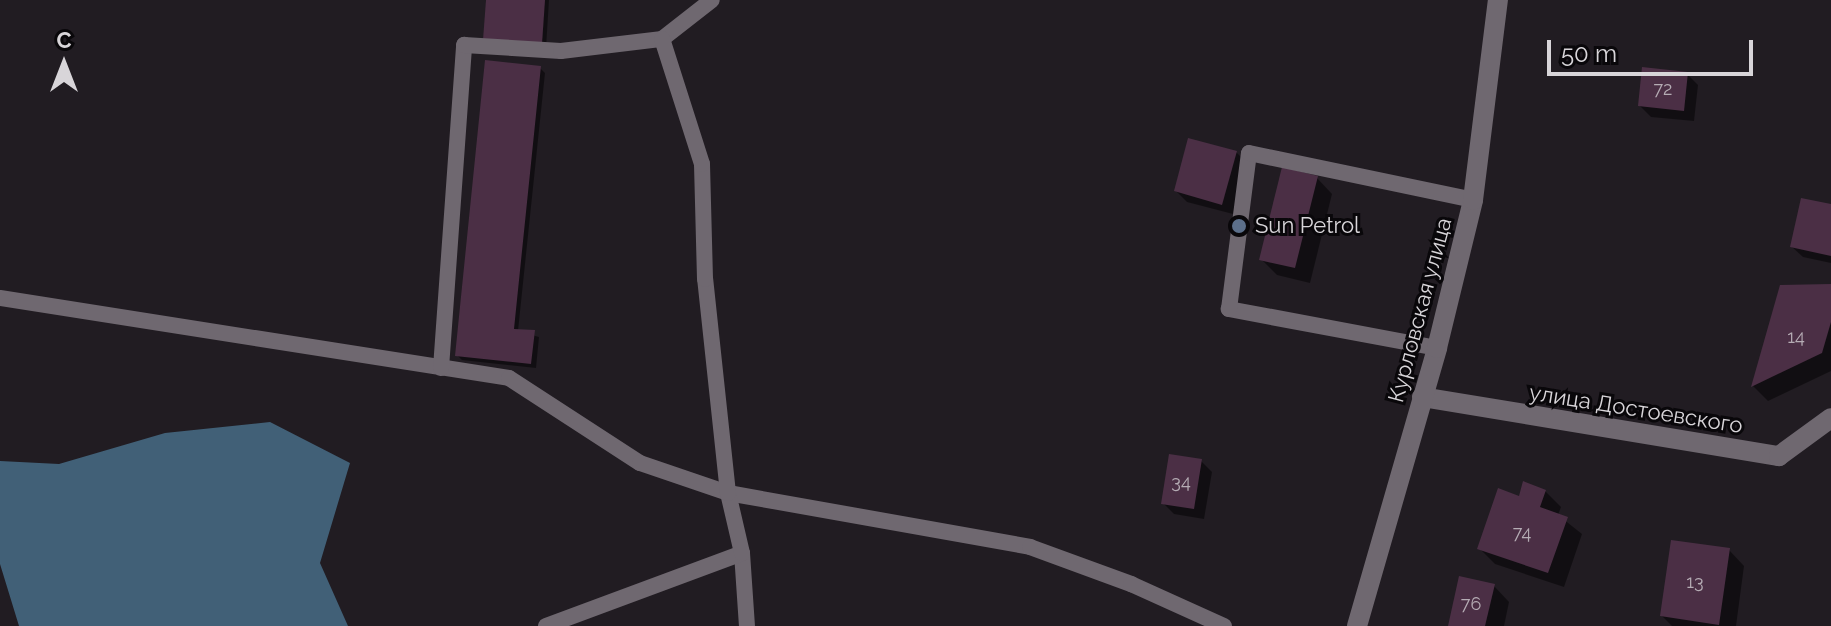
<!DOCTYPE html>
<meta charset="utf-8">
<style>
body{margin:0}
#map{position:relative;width:1831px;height:626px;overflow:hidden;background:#211c22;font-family:Raleway,sans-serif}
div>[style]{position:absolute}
.water>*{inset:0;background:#416077}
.shadow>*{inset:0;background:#0007}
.building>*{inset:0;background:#4b2f45}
.service>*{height:16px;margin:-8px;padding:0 8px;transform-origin:8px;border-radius:8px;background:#6f6870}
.minor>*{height:20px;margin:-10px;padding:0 10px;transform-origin:10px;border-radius:10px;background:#6f6870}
.secondary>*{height:20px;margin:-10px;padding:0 10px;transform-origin:10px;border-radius:10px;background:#6f6870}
.dots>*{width:22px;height:22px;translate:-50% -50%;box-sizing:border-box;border:4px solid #09070a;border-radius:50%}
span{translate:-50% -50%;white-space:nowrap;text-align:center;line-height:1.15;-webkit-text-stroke:6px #09070a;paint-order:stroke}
.number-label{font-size:18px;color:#b5acb4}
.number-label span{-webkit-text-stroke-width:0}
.poi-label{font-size:22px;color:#d8d5d9}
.left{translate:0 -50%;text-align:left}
.street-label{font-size:22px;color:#d8d5d9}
.north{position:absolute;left:24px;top:24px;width:80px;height:80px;-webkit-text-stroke:6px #09070a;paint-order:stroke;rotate:0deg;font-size:22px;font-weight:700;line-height:32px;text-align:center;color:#d8d5d9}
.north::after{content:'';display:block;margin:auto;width:28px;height:36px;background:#d8d5d9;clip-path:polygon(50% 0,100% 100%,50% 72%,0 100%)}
.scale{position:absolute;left:1547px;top:40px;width:206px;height:36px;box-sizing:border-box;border:4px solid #d8d5d9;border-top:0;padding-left:10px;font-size:24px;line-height:28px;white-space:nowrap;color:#d8d5d9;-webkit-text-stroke:6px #09070a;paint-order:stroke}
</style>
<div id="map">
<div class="water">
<div style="clip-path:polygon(270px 422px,350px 463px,320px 563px,348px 626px,19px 626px,0 564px,0 461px,59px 464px,165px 433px)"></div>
</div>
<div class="shadow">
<div style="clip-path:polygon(488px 0,549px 0,546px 48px)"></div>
<div style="clip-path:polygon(540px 68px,545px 73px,518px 331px,539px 337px,536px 368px,462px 360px,457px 355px)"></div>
<div style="clip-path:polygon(1687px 74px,1698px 85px,1694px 121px,1651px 117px,1640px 106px)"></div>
<div style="clip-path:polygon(1236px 152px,1247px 163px,1233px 214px,1187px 202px,1176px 191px)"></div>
<div style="clip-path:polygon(1317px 178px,1332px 194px,1310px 283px,1277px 275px,1261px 259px)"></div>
<div style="clip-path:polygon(1831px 206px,1831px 263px,1803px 257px,1792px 247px)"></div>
<div style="clip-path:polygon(1781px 286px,1831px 286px,1831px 371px,1768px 401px,1753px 386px)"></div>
<div style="clip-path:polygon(1201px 461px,1212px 472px,1204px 519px,1174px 514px,1163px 503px)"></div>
<div style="clip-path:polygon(1545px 491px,1561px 507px,1558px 515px,1582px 534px,1564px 587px,1495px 564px,1479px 548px,1520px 498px)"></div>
<div style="clip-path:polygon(1729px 550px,1744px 566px,1736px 626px,1672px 626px,1662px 616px)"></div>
<div style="clip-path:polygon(1494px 586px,1509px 602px,1504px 626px,1450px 626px)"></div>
</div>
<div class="building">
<div style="clip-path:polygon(486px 0,545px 0,542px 44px,483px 40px)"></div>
<div style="clip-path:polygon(485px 60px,541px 66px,514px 329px,535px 330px,531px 364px,455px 356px)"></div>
<div style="clip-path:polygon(1642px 67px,1688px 72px,1684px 111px,1638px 106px)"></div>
<div style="clip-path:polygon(1188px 138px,1237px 151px,1222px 205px,1174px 191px)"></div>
<div style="clip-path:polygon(1282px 167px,1318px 176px,1295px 268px,1259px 260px)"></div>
<div style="clip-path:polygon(1801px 198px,1831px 204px,1831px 256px,1790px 247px)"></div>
<div style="clip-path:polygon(1831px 284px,1831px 322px,1822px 353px,1751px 387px,1780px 285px)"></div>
<div style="clip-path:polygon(1169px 454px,1202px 459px,1194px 509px,1161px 504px)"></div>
<div style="clip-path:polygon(1523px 481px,1546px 490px,1540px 507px,1568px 517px,1548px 573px,1477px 549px,1498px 488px,1519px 496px)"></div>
<div style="clip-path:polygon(1671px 540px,1730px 548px,1719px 625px,1660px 616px)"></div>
<div style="clip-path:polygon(1459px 576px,1495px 584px,1485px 626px,1448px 626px)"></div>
</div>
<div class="service">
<div style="left:0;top:298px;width:515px;rotate:8.93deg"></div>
<div style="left:509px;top:378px;width:156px;rotate:33deg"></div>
<div style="left:640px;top:463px;width:93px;rotate:18.8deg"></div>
<div style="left:728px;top:493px;width:307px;rotate:10.1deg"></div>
<div style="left:1030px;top:547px;width:108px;rotate:20.1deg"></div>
<div style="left:1131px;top:584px;width:102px;rotate:24.3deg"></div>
<div style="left:1437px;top:348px;width:212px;rotate:-169.4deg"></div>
<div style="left:1229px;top:309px;width:157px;rotate:-82.7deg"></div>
<div style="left:1249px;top:153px;width:229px;rotate:11.8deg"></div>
<div style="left:441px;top:368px;width:324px;rotate:-85.9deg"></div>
<div style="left:464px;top:45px;width:97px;rotate:3.5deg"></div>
<div style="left:561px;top:51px;width:102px;rotate:-6.8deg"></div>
<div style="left:662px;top:39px;width:63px;rotate:-38deg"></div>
<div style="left:742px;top:553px;width:73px;rotate:86.1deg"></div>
<div style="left:546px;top:626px;width:209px;rotate:-20.4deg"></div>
<div style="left:742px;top:553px;width:62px;rotate:-103.1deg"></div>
<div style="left:728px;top:493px;width:215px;rotate:-96.1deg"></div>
<div style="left:705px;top:279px;width:115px;rotate:-91.5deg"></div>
<div style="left:702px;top:164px;width:131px;rotate:-107.7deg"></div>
</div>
<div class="minor">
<div style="left:1422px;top:397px;width:362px;rotate:9.4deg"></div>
<div style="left:1779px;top:456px;width:64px;rotate:-36.2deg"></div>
</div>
<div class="secondary">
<div style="left:1357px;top:626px;width:289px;rotate:-73.9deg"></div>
<div style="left:1437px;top:348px;width:152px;rotate:-76.3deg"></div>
<div style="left:1473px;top:200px;width:202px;rotate:-82.9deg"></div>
</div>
<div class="dots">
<div style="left:1239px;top:226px;background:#5c6f8a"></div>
</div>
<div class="number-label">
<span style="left:1663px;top:89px">72</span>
<span style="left:1796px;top:337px">14</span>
<span style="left:1181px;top:482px">34</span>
<span style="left:1522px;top:533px">74</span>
<span style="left:1695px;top:582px">13</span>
<span style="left:1471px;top:604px">76</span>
</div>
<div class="poi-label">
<span class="left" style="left:1255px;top:226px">Sun Petrol</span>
</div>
<div class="street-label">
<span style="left:1420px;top:310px;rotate:-75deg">Курловская улица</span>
<span style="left:1636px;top:409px;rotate:9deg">улица Достоевского</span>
</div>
<div class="north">С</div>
<div class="scale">50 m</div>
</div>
